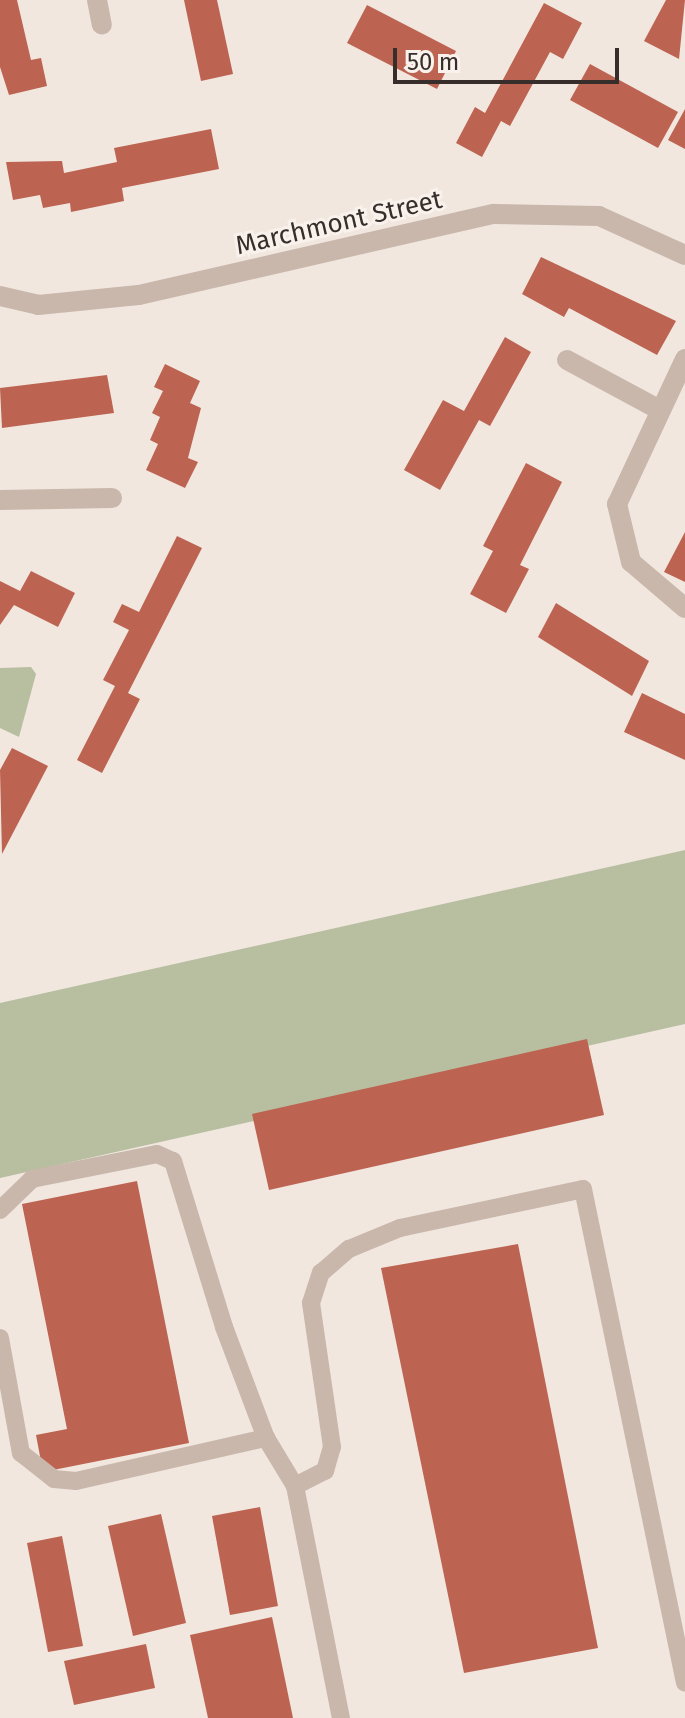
<!DOCTYPE html>
<style>
body{margin:0}
#map{position:relative;width:685px;height:1718px;overflow:hidden;background:#f1e7df;font-family:"Fira Sans",sans-serif}
div>[style]{position:absolute}
.green>*{inset:0;background:#b7bfa0}
.building>*{inset:0;background:#bd6351}
.lane>*{height:18px;margin:-9px;padding:0 9px;transform-origin:9px;border-radius:9px;background:#c9b7ac}
.street>*{height:20px;margin:-10px;padding:0 10px;transform-origin:10px;border-radius:10px;background:#c9b7ac}
span{translate:-50% -50%;white-space:nowrap;text-align:center;line-height:1.15;-webkit-text-stroke:6px #f9f2ec;paint-order:stroke}
.street-label{font-size:26px;color:#372d2a}
.scale{position:absolute;left:393px;top:48px;width:226px;height:36px;box-sizing:border-box;border:4px solid #372d2a;border-top:0;padding-left:10px;font-size:24px;line-height:28px;white-space:nowrap;color:#372d2a;-webkit-text-stroke:6px #f9f2ec;paint-order:stroke}
</style>
<div id="map">
<div class="green">
<div style="clip-path:polygon(31px 667px,36px 674px,19px 737px,0 728px,0 668px)"></div>
<div style="clip-path:polygon(685px 850px,685px 1024px,0 1178px,0 1003px)"></div>
</div>
<div class="building">
<div style="clip-path:polygon(0 0,17px 0,31px 60px,41px 58px,47px 86px,9px 95px,0 67px)"></div>
<div style="clip-path:polygon(184px 0,217px 0,233px 74px,201px 81px)"></div>
<div style="clip-path:polygon(666px 0,685px 0,679px 59px,644px 41px)"></div>
<div style="clip-path:polygon(544px 3px,582px 23px,563px 59px,550px 52px,510px 126px,501px 121px,482px 157px,456px 143px,475px 107px,485px 113px)"></div>
<div style="clip-path:polygon(367px 5px,456px 51px,437px 89px,347px 43px)"></div>
<div style="clip-path:polygon(590px 64px,678px 112px,658px 148px,570px 100px)"></div>
<div style="clip-path:polygon(685px 109px,685px 149px,668px 140px)"></div>
<div style="clip-path:polygon(211px 129px,219px 169px,122px 188px,124px 201px,71px 212px,70px 203px,43px 208px,40px 195px,13px 200px,6px 162px,62px 161px,64px 173px,117px 162px,114px 148px)"></div>
<div style="clip-path:polygon(541px 257px,676px 321px,657px 355px,569px 308px,564px 317px,522px 294px)"></div>
<div style="clip-path:polygon(505px 337px,531px 352px,490px 426px,479px 420px,440px 490px,404px 470px,443px 400px,464px 411px)"></div>
<div style="clip-path:polygon(165px 364px,200px 381px,190px 403px,201px 408px,188px 458px,198px 462px,185px 488px,146px 470px,158px 444px,150px 440px,160px 417px,152px 413px,163px 391px,154px 387px)"></div>
<div style="clip-path:polygon(107px 375px,114px 413px,2px 428px,0 388px)"></div>
<div style="clip-path:polygon(526px 463px,562px 482px,520px 565px,529px 569px,506px 613px,470px 594px,493px 551px,483px 546px)"></div>
<div style="clip-path:polygon(685px 532px,685px 582px,664px 572px)"></div>
<div style="clip-path:polygon(177px 536px,202px 548px,128px 693px,140px 699px,102px 773px,77px 760px,115px 686px,103px 680px,129px 630px,113px 622px,122px 604px,139px 612px)"></div>
<div style="clip-path:polygon(31px 571px,75px 593px,58px 627px,14px 605px,0 625px,0 581px,20px 591px)"></div>
<div style="clip-path:polygon(556px 603px,649px 661px,632px 696px,538px 637px)"></div>
<div style="clip-path:polygon(642px 693px,685px 714px,685px 760px,624px 732px)"></div>
<div style="clip-path:polygon(12px 748px,48px 766px,2px 854px,0 770px)"></div>
<div style="clip-path:polygon(587px 1039px,604px 1115px,269px 1190px,252px 1114px)"></div>
<div style="clip-path:polygon(137px 1181px,189px 1443px,43px 1472px,36px 1435px,67px 1429px,22px 1204px)"></div>
<div style="clip-path:polygon(518px 1244px,598px 1648px,464px 1673px,381px 1268px)"></div>
<div style="clip-path:polygon(260px 1507px,278px 1606px,230px 1615px,212px 1516px)"></div>
<div style="clip-path:polygon(161px 1514px,186px 1623px,133px 1636px,108px 1526px)"></div>
<div style="clip-path:polygon(62px 1536px,83px 1646px,48px 1652px,27px 1543px)"></div>
<div style="clip-path:polygon(272px 1617px,293px 1718px,208px 1718px,190px 1635px)"></div>
<div style="clip-path:polygon(146px 1644px,155px 1688px,74px 1705px,64px 1661px)"></div>
</div>
<div class="lane">
<div style="left:0;top:1210px;width:45px;rotate:-44.1deg"></div>
<div style="left:32px;top:1179px;width:127px;rotate:-11.3deg"></div>
<div style="left:157px;top:1154px;width:17px;rotate:24deg"></div>
<div style="left:173px;top:1161px;width:174px;rotate:72.9deg"></div>
<div style="left:224px;top:1327px;width:119px;rotate:69.3deg"></div>
<div style="left:266px;top:1438px;width:56px;rotate:58.9deg"></div>
<div style="left:295px;top:1486px;width:237px;rotate:78.8deg"></div>
<div style="left:0;top:1338px;width:117px;rotate:79.7deg"></div>
<div style="left:21px;top:1453px;width:42px;rotate:38.2deg"></div>
<div style="left:54px;top:1479px;width:22px;rotate:5deg"></div>
<div style="left:76px;top:1481px;width:195px;rotate:-12.8deg"></div>
<div style="left:295px;top:1486px;width:34px;rotate:-27deg"></div>
<div style="left:325px;top:1471px;width:25px;rotate:-74deg"></div>
<div style="left:332px;top:1447px;width:146px;rotate:-98.3deg"></div>
<div style="left:311px;top:1303px;width:32px;rotate:-72deg"></div>
<div style="left:321px;top:1273px;width:37px;rotate:-41deg"></div>
<div style="left:349px;top:1249px;width:55px;rotate:-22.4deg"></div>
<div style="left:400px;top:1228px;width:187px;rotate:-12deg"></div>
<div style="left:583px;top:1189px;width:504px;rotate:78.33deg"></div>
</div>
<div class="street">
<div style="left:97px;top:0;width:25px;rotate:79deg"></div>
<div style="left:0;top:296px;width:39px;rotate:13deg"></div>
<div style="left:38px;top:305px;width:101px;rotate:-5.7deg"></div>
<div style="left:139px;top:295px;width:364px;rotate:-12.9deg"></div>
<div style="left:494px;top:214px;width:105px;rotate:1.1deg"></div>
<div style="left:599px;top:216px;width:94px;rotate:24.4deg"></div>
<div style="left:685px;top:359px;width:160px;rotate:115.1deg"></div>
<div style="left:617px;top:504px;width:60px;rotate:76.4deg"></div>
<div style="left:631px;top:562px;width:71px;rotate:40.4deg"></div>
<div style="left:567px;top:360px;width:103px;rotate:28.3deg"></div>
<div style="left:0;top:500px;width:112px;rotate:-1deg"></div>
</div>
<div class="street-label">
<span style="left:339px;top:223px;rotate:-13deg">Marchmont Street</span>
</div>
<div class="scale">50 m</div>
</div>
